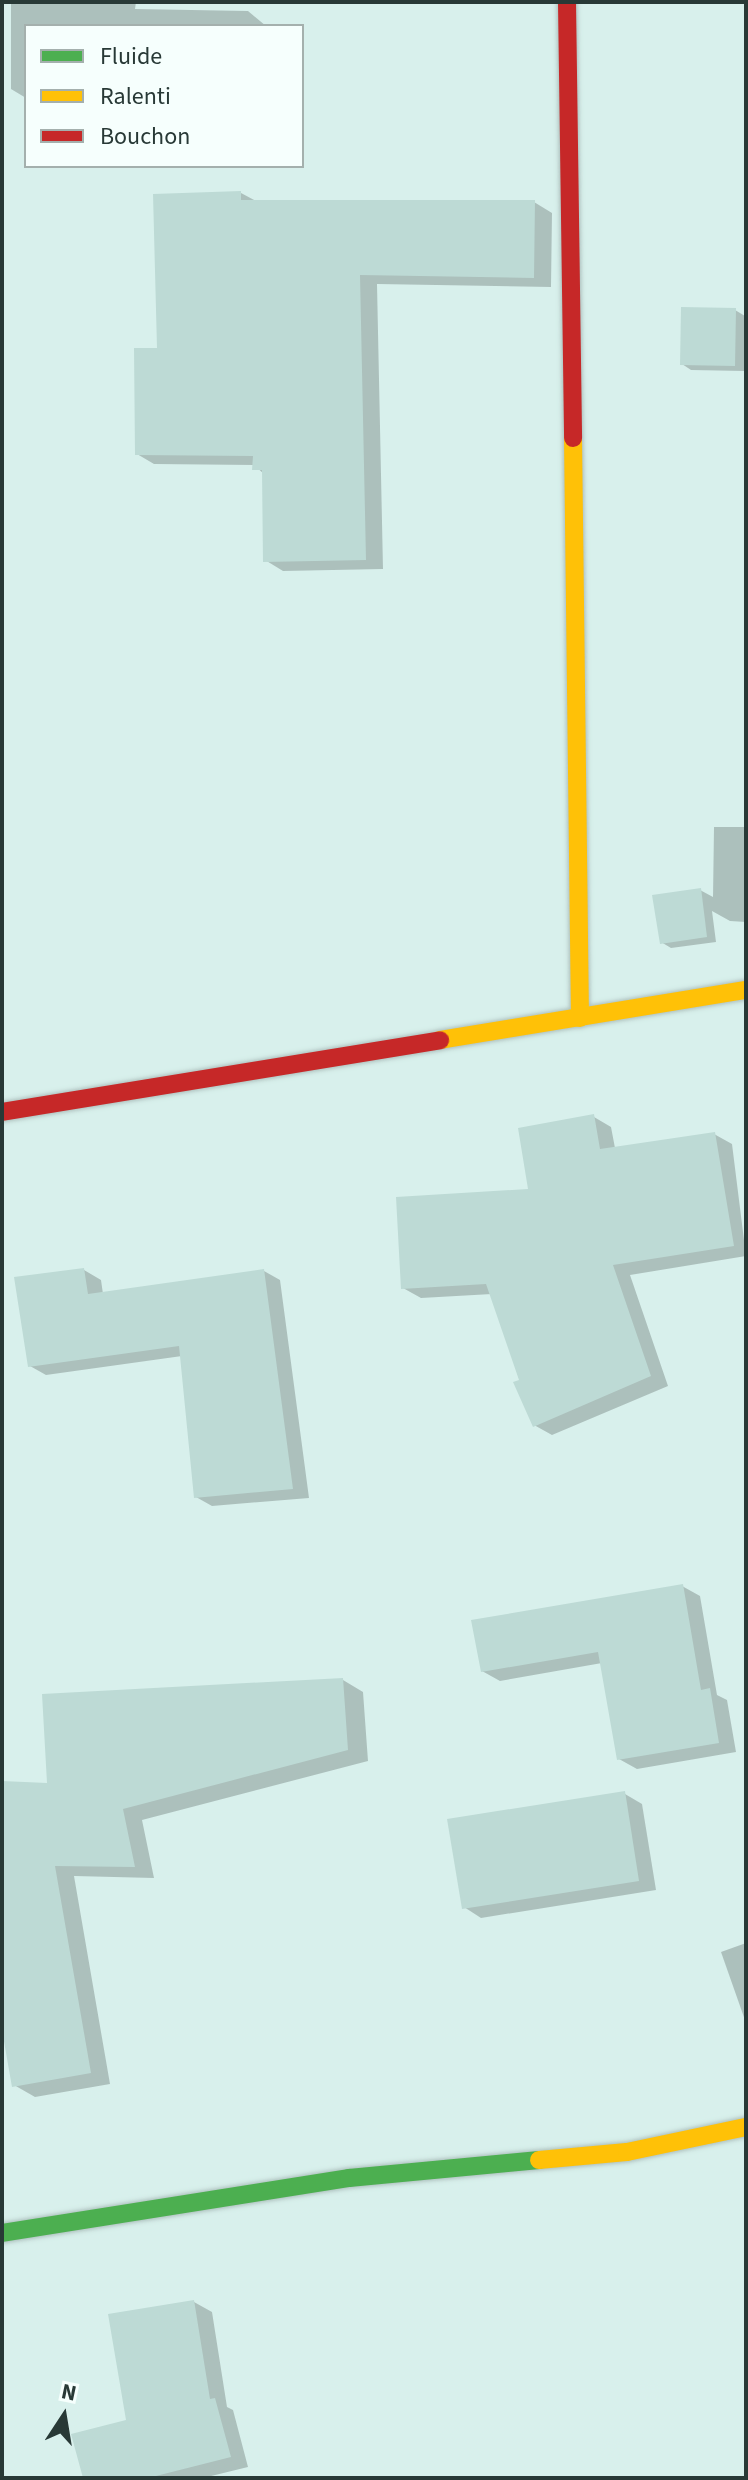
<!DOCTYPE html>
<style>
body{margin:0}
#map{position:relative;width:748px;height:2480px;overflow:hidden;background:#d8f0ec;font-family:"Source Sans 3",sans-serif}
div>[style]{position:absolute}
.shadow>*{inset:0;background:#0003}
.building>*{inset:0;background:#bddad5}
.roads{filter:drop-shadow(0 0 2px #aec1be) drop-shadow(0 0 2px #aec1be)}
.fast>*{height:18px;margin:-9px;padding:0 9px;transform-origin:9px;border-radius:9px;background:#4caf50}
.slow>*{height:18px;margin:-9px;padding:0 9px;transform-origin:9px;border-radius:9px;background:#ffc107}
.jam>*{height:18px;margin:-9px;padding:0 9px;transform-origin:9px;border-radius:9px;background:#c62828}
span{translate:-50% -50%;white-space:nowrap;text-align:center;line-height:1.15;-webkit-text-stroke:8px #f6fffd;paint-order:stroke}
.frame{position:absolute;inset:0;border:4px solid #283936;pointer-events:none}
.legend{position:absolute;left:24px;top:24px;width:280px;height:144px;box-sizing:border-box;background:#f6fffd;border:2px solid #a4b0ad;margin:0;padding:10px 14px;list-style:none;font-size:24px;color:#283936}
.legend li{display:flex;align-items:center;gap:16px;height:40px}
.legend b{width:40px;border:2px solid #a4b0ad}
.north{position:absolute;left:24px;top:2376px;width:80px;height:80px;-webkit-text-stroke:6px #f6fffd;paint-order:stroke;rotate:12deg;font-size:22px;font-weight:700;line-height:32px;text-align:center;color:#283936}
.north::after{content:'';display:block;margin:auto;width:28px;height:36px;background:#283936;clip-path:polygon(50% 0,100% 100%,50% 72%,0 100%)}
</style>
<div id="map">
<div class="shadow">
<div style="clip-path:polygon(2px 2px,136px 2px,135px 9px,248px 11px,266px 26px,26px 26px,26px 98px,11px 89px,11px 3px)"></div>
<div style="clip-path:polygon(241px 193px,258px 202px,534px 202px,552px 213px,551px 287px,377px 284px,383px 569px,283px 571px,265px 560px,264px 474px,254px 465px,154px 464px,137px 454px,159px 350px)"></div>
<div style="clip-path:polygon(735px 310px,745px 316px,744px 371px,691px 370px,682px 364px)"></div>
<div style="clip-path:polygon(714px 827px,746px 827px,746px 922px,730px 921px,712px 911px,716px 942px,671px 948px,661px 942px,700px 890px,713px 897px)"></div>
<div style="clip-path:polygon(594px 1117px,611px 1127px,615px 1148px,714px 1134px,732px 1144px,746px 1256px,630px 1275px,668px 1386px,552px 1435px,534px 1425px,492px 1294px,421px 1298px,403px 1288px,531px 1191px)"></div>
<div style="clip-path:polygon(84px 1270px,101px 1280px,103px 1294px,264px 1271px,280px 1280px,309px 1498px,212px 1506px,196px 1497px,182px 1356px,46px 1375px,30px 1366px)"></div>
<div style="clip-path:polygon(682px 1586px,700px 1596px,717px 1695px,727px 1700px,736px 1752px,637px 1769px,619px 1759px,602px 1663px,500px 1681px,482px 1671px)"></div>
<div style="clip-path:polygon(343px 1680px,363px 1692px,368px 1761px,142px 1820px,154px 1878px,74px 1876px,110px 2084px,35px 2097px,14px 2085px,2px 2019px,2px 1783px,49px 1785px)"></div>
<div style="clip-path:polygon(625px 1794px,642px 1804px,656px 1890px,481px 1918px,464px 1907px)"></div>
<div style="clip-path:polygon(746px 1943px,746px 2023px,721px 1952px)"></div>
<div style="clip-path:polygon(194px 2302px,212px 2312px,227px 2407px,233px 2410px,248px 2467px,203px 2478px,85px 2478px,128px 2422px)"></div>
</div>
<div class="building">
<div style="clip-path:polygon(241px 191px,241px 200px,535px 200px,534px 278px,360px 275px,366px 560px,263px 562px,262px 470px,252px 470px,253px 456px,135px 455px,134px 348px,157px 348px,153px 194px)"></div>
<div style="clip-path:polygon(681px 307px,736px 308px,735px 366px,680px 365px)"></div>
<div style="clip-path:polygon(701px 888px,707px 937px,660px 944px,652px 895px)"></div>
<div style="clip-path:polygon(594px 1114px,600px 1149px,715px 1132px,734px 1246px,613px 1265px,651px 1376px,533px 1427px,513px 1382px,519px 1380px,486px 1284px,401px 1289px,396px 1197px,528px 1189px,518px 1128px)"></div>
<div style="clip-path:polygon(84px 1268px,88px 1294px,264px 1269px,293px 1489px,194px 1498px,179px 1346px,28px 1367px,14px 1277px)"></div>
<div style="clip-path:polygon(683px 1584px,701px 1690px,710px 1688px,719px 1743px,617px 1760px,598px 1652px,481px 1672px,471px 1620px)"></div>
<div style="clip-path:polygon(343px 1678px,348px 1750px,123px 1809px,135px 1867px,55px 1866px,91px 2073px,12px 2087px,2px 2030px,2px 1781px,47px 1783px,42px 1694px)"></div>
<div style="clip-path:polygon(625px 1791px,639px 1881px,462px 1909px,447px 1819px)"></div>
<div style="clip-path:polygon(194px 2300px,210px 2399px,215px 2398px,231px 2457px,148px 2478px,83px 2478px,71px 2434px,126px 2420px,108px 2314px)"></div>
</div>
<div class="roads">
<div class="fast">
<div style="left:2px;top:2233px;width:351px;rotate:-9deg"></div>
<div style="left:349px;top:2178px;width:191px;rotate:-5.4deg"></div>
</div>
<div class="slow">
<div style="left:573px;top:438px;width:580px;rotate:89.31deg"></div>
<div style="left:440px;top:1040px;width:310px;rotate:-9.3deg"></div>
<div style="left:539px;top:2160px;width:88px;rotate:-5.2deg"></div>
<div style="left:627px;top:2152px;width:122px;rotate:-11.9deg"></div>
</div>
<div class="jam">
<div style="left:567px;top:2px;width:436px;rotate:89.2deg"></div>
<div style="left:2px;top:1112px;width:444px;rotate:-9.3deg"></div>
</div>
</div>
<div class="frame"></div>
<ul class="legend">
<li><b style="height:10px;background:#4caf50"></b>Fluide</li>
<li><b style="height:10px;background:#ffc107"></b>Ralenti</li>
<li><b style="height:10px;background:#c62828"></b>Bouchon</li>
</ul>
<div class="north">N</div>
</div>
